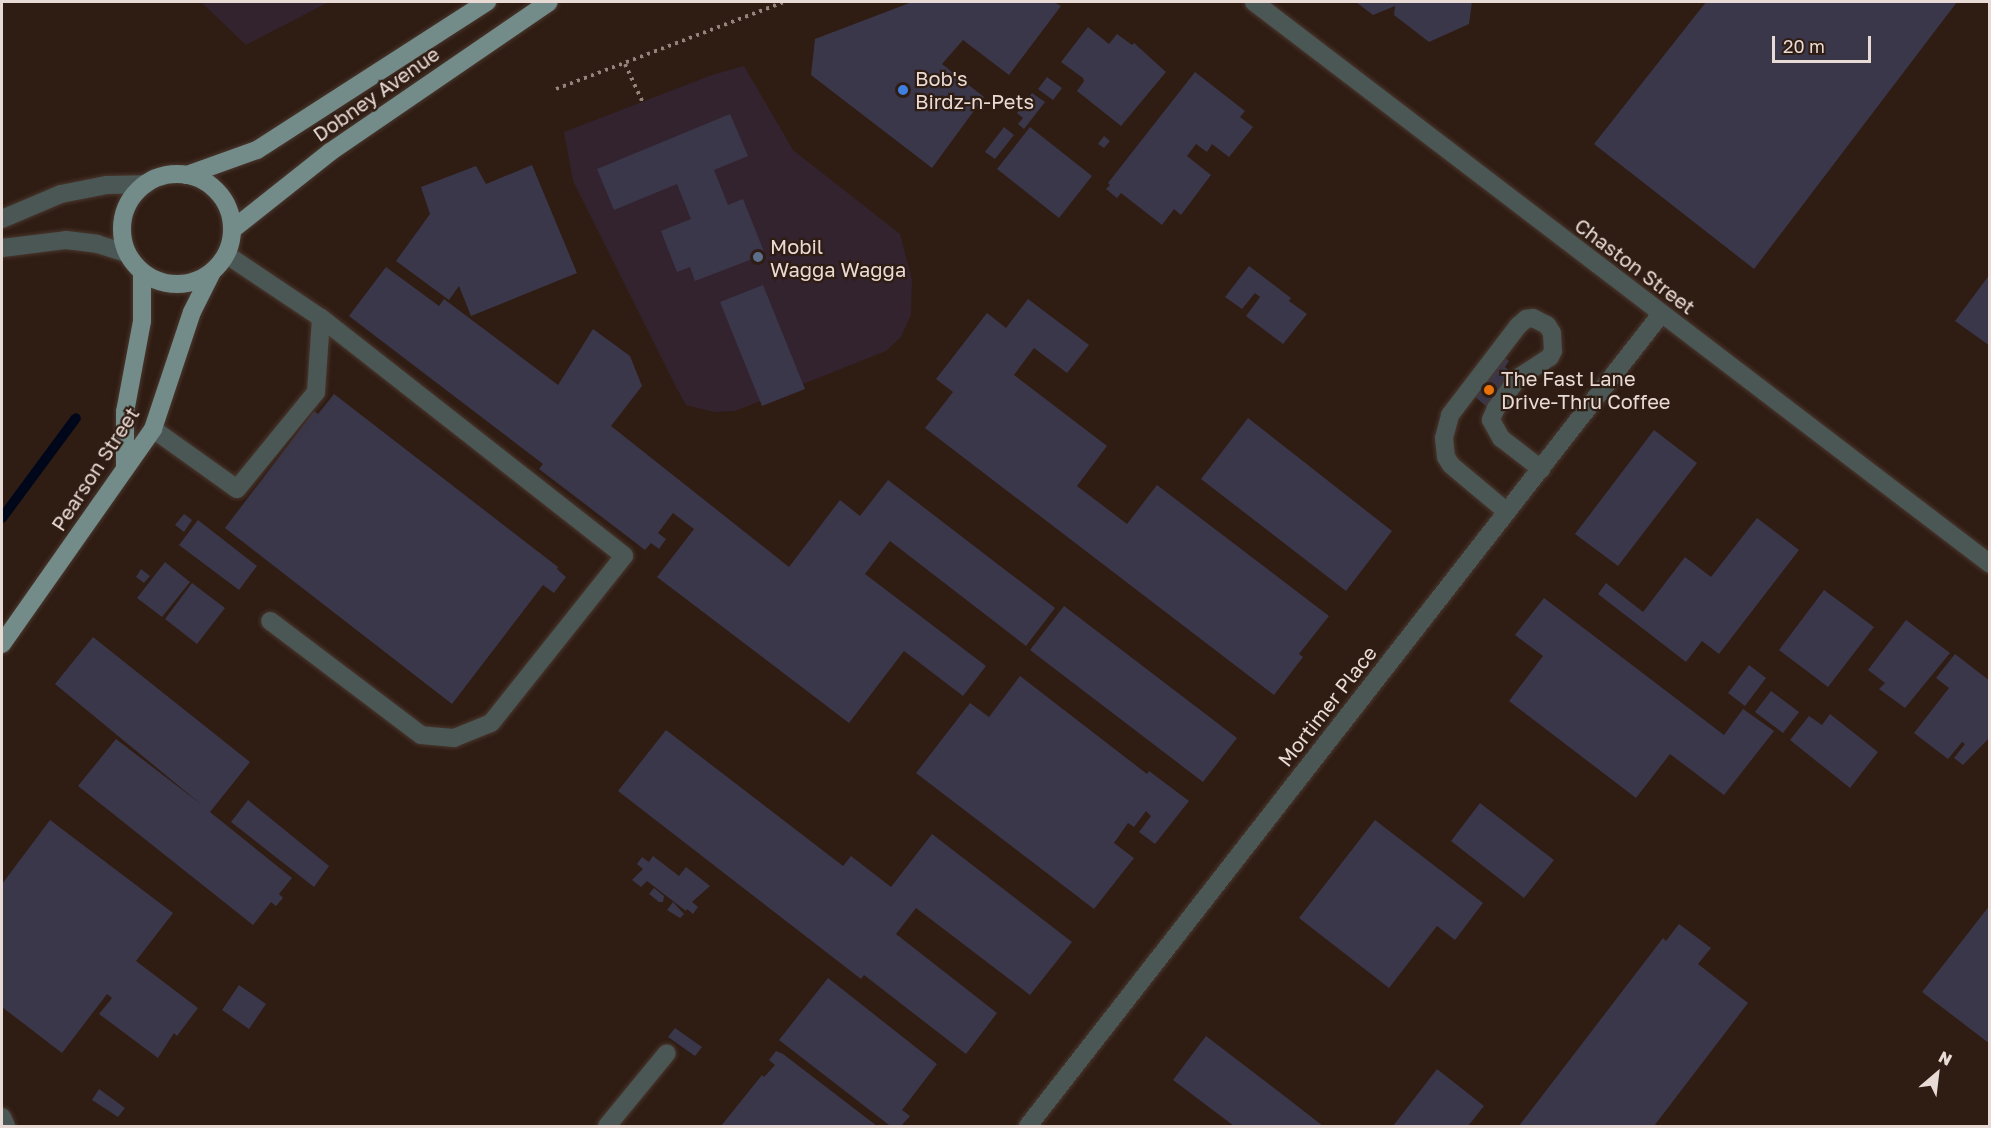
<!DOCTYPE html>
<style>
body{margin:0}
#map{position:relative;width:1991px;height:1128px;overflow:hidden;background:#2f1c13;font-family:"Golos Text",sans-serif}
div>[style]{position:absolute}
.commercial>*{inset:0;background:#33232e}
.stream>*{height:10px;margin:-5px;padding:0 5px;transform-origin:5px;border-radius:5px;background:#00071a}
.building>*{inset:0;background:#3a374b}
.path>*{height:4px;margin-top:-2px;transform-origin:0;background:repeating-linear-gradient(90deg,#94847d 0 3px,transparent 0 7.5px)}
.roads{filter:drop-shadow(0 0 2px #49372e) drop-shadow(0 0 2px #49372e)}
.minor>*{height:18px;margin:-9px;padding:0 9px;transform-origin:9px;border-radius:9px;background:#4b5755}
.major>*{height:18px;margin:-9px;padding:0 9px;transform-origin:9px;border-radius:9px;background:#738c89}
.major>.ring{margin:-9px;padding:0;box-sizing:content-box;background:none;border:18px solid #738c89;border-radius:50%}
.dots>*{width:16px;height:16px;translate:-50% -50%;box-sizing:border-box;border:3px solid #2f1c13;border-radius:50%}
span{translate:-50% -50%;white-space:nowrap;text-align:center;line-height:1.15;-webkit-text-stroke:4.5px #2f1c13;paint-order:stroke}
.poi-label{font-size:20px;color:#e8dad4}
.left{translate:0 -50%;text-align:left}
.street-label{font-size:20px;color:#e8dad4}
.frame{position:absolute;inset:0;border:3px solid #e8dad4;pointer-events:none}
.north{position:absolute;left:1907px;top:1044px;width:60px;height:60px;-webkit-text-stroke:4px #2f1c13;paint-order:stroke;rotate:28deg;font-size:16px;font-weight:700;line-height:24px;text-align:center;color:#e8dad4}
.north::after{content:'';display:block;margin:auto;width:21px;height:27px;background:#e8dad4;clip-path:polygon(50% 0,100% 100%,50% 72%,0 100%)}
.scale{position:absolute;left:1772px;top:36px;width:99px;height:27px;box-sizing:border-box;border:3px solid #e8dad4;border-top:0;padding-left:8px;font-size:18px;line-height:21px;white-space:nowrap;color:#e8dad4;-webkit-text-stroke:4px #2f1c13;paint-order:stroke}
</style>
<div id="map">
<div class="commercial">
<div style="clip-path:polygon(201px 2px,329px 2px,246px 45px)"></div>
<div style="clip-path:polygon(744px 66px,793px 150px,900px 234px,912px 280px,911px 315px,901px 337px,886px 351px,735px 411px,714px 412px,686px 405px,676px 387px,573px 181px,564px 132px,712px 75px)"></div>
</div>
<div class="stream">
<div style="left:2px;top:518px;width:124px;rotate:-53.5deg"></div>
</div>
<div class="building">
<div style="clip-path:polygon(912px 2px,1054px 2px,1061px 6px,1009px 75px,963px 40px,942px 64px,984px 97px,932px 168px,811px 75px,815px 39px)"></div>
<div style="clip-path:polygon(1356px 2px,1472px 2px,1469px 24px,1429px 42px,1394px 15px,1395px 6px,1373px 15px)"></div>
<div style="clip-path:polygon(1706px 2px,1957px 2px,1754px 269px,1594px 144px)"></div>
<div style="clip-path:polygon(1088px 27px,1109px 44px,1117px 34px,1132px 45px,1134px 43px,1166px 72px,1121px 126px,1077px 91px,1084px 81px,1083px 78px,1061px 62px)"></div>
<div style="clip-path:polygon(1195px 72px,1245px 111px,1240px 117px,1253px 127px,1229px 157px,1212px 144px,1207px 152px,1196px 144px,1187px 156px,1211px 175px,1181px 215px,1174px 209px,1162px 225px,1121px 193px,1117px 198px,1106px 189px,1110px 185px,1108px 183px)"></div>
<div style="clip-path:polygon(1047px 77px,1062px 88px,1053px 100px,1038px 89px)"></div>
<div style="clip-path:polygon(1032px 93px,1045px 102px,1024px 129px,1018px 124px,1023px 118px,1017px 113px)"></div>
<div style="clip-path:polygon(730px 114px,748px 156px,714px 170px,728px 205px,743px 199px,765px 254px,695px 281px,690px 267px,677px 272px,661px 231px,691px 219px,677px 184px,614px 210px,597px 169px)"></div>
<div style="clip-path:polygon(1004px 127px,1014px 135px,995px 159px,985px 152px)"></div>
<div style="clip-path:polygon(1030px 127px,1092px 176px,1059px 218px,997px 169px)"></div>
<div style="clip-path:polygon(1104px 136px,1110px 141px,1104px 148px,1098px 144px)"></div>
<div style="clip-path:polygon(532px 165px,577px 273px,471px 316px,459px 286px,449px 300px,396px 261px,430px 214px,421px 187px,476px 166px,486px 184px)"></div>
<div style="clip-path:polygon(1249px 266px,1291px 298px,1289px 301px,1307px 314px,1283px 344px,1246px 316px,1260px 297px,1255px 293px,1242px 309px,1225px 297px)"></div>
<div style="clip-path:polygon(386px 267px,439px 306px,444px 299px,558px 385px,593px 329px,630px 356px,642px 386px,611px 426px,789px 567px,840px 500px,860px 516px,888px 480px,1055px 608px,1026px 646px,890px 541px,865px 574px,986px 666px,963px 696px,904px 651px,849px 723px,657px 577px,694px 529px,673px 513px,658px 533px,666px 539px,659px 549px,651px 543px,645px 550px,539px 469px,543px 464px,349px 316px)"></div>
<div style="clip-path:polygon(1990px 274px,1990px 346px,1955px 321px)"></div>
<div style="clip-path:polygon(763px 285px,805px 389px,762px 406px,720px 302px)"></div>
<div style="clip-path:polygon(1028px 299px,1089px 345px,1067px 373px,1034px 348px,1014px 375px,1107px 446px,1077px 486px,1127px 524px,1157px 485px,1329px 616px,1299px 654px,1303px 657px,1274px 695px,925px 428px,953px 392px,936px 379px,987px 313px,1006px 328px)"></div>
<div style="clip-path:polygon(1493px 349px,1509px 361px,1505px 367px,1513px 373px,1487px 407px,1473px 395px)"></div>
<div style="clip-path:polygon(334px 394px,558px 567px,557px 569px,566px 577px,554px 593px,543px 585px,452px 704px,225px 528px,314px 411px,318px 414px)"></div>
<div style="clip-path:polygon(1248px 418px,1392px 531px,1346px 591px,1201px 479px)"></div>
<div style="clip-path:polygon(1654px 430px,1697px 463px,1618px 566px,1575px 534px)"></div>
<div style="clip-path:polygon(184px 514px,192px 520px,184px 532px,175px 525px)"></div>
<div style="clip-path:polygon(1757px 518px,1799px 550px,1719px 654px,1702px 641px,1686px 662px,1598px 594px,1606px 583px,1643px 612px,1685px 557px,1711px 577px)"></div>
<div style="clip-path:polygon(198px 520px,257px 566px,239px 590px,179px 545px)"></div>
<div style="clip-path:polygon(165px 562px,190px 582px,162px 617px,137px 598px)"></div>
<div style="clip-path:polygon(141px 569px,150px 576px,144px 583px,136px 577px)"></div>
<div style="clip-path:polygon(192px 583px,225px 608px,197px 644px,165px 619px)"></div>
<div style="clip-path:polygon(1824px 590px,1874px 627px,1828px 687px,1779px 650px)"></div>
<div style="clip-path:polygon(1544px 598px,1724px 735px,1743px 709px,1774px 731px,1724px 795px,1670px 754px,1636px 798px,1509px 701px,1543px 656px,1515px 635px)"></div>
<div style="clip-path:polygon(1064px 606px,1237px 738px,1203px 782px,1030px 650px)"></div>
<div style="clip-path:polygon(1906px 620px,1950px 653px,1905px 708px,1879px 689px,1885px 683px,1868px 670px)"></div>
<div style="clip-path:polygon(93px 637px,250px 762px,210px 812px,292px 878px,279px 894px,283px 898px,276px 906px,271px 902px,253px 925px,78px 786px,116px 739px,202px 805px,55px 684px)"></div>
<div style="clip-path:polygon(1955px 654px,1990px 681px,1990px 737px,1963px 765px,1954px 758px,1965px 744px,1962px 742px,1948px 759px,1914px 733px,1949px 688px,1936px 678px)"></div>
<div style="clip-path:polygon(1749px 665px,1766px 678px,1745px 706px,1728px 693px)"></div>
<div style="clip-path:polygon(1020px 676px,1147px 774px,1149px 771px,1189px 801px,1155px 844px,1139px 832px,1151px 816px,1146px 811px,1134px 827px,1128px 823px,1114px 843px,1134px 858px,1094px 909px,916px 773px,970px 703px,989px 717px)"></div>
<div style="clip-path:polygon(1771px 691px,1799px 712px,1783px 733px,1755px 712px)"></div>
<div style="clip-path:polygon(1830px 714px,1878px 752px,1850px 788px,1790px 740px,1809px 716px,1822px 725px)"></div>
<div style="clip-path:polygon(666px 730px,843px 866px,851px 856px,891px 887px,932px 834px,1072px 942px,1030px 995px,916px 908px,896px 934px,997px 1013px,966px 1054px,864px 975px,861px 979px,618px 791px)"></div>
<div style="clip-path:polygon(248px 800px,329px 866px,314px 887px,231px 822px)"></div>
<div style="clip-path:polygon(1480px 803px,1554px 860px,1524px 898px,1451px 841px)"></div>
<div style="clip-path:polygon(50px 820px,173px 913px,136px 961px,198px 1008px,177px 1036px,174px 1033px,158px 1058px,99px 1014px,112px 998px,107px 994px,62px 1053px,2px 1007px,2px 884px)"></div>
<div style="clip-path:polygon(1375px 820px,1483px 903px,1455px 940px,1437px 926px,1389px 988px,1299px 918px)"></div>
<div style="clip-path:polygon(653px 856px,679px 876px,686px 867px,710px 886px,692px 902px,698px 907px,693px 914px,687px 909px,686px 911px,647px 881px,641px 887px,632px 880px,643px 869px,637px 864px,642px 857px,649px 862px)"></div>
<div style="clip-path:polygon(654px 888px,664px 896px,663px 902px,659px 902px,649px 894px)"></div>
<div style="clip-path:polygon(673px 902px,684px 914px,680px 918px,667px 910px)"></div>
<div style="clip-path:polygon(1990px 905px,1990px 1044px,1922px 992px)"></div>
<div style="clip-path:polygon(1679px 924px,1711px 948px,1698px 964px,1748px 1003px,1654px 1126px,1519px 1126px,1663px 938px,1666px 941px)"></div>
<div style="clip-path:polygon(828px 978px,937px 1064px,902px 1110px,910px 1116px,901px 1126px,889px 1125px,779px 1040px)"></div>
<div style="clip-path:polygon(239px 985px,266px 1004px,249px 1029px,222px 1010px)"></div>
<div style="clip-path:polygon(675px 1028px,702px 1047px,695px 1056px,668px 1037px)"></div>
<div style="clip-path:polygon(1206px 1036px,1278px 1091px,1323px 1126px,1234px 1126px,1173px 1080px)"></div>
<div style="clip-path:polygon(776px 1051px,783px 1054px,877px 1126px,721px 1126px,762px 1075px,764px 1077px,775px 1065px,769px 1060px)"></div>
<div style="clip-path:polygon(1437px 1069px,1484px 1106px,1468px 1126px,1393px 1126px)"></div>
<div style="clip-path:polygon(99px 1089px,125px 1108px,118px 1117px,92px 1100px)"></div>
</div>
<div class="path">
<div style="left:625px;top:64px;width:43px;rotate:65.2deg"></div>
<div style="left:556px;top:89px;width:244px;rotate:-20.9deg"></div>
</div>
<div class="roads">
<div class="minor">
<div style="left:1254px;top:2px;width:926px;rotate:37.36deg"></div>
<div style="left:2px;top:219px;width:64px;rotate:-23deg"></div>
<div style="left:61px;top:194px;width:47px;rotate:-11.1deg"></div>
<div style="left:107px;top:185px;width:39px;rotate:-1deg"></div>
<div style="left:2px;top:248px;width:64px;rotate:-7.1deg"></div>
<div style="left:66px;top:240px;width:31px;rotate:7deg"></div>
<div style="left:97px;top:244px;width:31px;rotate:17deg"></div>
<div style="left:227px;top:255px;width:113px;rotate:33.8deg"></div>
<div style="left:321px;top:318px;width:385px;rotate:38.1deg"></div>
<div style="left:624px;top:556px;width:213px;rotate:128.5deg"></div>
<div style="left:491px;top:723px;width:40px;rotate:158deg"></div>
<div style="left:454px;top:738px;width:33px;rotate:-175deg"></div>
<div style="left:421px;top:735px;width:189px;rotate:-142.9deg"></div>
<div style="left:153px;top:429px;width:103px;rotate:35.5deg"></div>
<div style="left:237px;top:489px;width:125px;rotate:-50.8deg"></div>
<div style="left:316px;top:392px;width:74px;rotate:-86.1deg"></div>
<div style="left:1507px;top:512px;width:73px;rotate:-140deg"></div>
<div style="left:1451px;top:465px;width:9px;rotate:-122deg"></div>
<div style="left:1446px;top:457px;width:19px;rotate:-96deg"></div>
<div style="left:1444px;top:438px;width:24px;rotate:-75deg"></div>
<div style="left:1450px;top:415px;width:112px;rotate:-52.6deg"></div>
<div style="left:1518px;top:326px;width:11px;rotate:-41deg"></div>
<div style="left:1526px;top:319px;width:7px;rotate:-8deg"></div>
<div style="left:1533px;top:318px;width:16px;rotate:27deg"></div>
<div style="left:1547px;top:325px;width:9px;rotate:58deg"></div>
<div style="left:1552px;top:333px;width:18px;rotate:87deg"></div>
<div style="left:1553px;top:351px;width:7px;rotate:117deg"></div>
<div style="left:1550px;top:357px;width:38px;rotate:147deg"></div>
<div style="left:1518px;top:378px;width:37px;rotate:126deg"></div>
<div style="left:1496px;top:408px;width:13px;rotate:113deg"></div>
<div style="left:1491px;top:420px;width:21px;rotate:61deg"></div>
<div style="left:1501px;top:438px;width:51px;rotate:37.8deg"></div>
<div style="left:2px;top:1117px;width:10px;rotate:66deg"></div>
<div style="left:607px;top:1126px;width:94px;rotate:-50.6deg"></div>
<div style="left:1028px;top:1126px;width:1030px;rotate:-52.06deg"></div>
</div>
<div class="major">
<div class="ring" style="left:122px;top:174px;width:92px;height:92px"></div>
<div style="left:187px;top:175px;width:74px;rotate:-19.7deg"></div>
<div style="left:257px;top:150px;width:274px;rotate:-32.8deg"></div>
<div style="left:233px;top:229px;width:124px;rotate:-38.4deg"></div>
<div style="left:330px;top:152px;width:265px;rotate:-34.4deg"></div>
<div style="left:125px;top:466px;width:54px;rotate:-90deg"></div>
<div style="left:125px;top:412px;width:93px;rotate:-79.4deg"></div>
<div style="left:142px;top:321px;width:49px;rotate:-90deg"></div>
<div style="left:2px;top:644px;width:263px;rotate:-54.9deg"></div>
<div style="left:153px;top:429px;width:123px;rotate:-71.6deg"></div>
<div style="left:192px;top:312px;width:45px;rotate:-63.4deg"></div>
</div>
</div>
<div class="dots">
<div style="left:903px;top:90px;background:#3f7fe0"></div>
<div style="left:758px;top:257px;background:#5c6f8a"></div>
<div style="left:1489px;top:390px;background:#e8710a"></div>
</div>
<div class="poi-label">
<span class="left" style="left:915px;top:90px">Bob's<br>Birdz-n-Pets</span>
<span class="left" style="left:770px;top:258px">Mobil<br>Wagga Wagga</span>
<span class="left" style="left:1501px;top:390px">The Fast Lane<br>Drive-Thru Coffee</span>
</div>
<div class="street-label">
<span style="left:376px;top:94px;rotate:-35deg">Dobney Avenue</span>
<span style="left:1635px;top:266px;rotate:37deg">Chaston Street</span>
<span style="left:95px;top:469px;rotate:-57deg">Pearson Street</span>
<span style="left:1327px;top:706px;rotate:-52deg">Mortimer Place</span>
</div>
<div class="frame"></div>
<div class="north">N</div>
<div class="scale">20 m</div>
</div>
